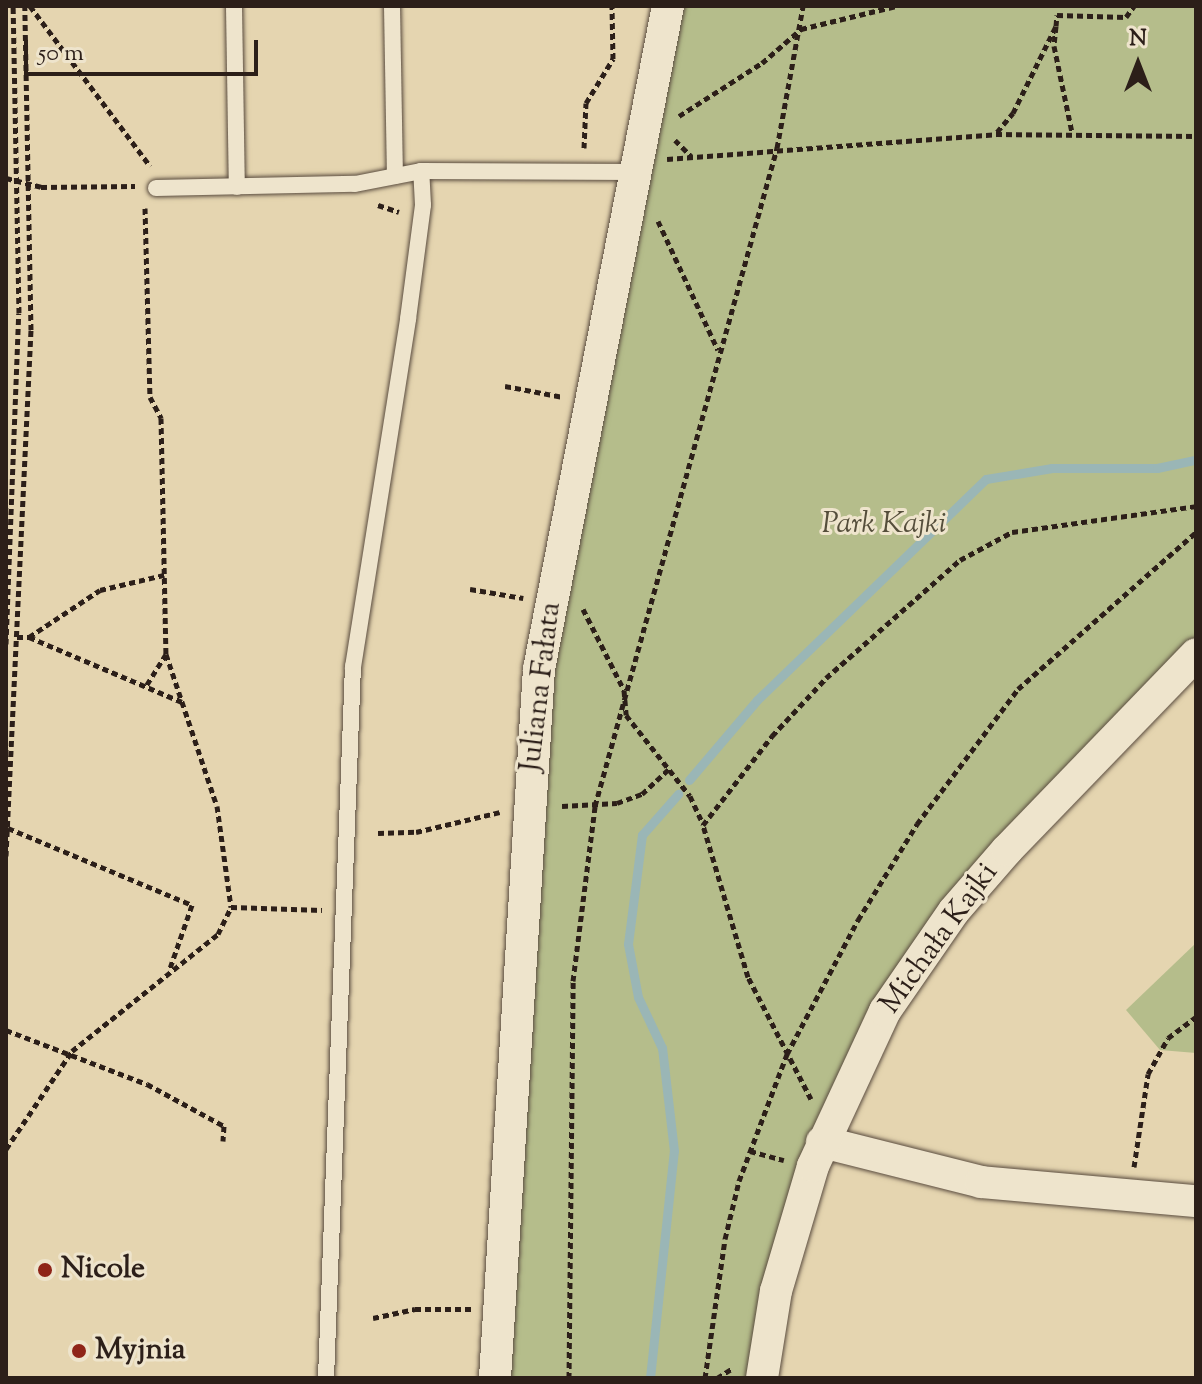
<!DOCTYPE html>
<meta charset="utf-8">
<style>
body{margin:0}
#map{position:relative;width:1202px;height:1384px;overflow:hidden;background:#e5d5b0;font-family:"Sorts Mill Goudy",serif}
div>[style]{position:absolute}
.green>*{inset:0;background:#b5bd8b}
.stream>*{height:9px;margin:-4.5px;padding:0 4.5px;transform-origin:4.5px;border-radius:4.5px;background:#9ab6b6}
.path>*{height:5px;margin-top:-2.5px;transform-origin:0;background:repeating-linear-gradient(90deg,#2c1f19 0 6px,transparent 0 10px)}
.roads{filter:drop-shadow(0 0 2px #5a4c3f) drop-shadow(0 0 2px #5a4c3f)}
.service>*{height:16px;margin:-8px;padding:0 8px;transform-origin:8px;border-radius:8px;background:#eee4cc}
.minor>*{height:32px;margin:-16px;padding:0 16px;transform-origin:16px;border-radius:16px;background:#eee4cc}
.dots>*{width:22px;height:22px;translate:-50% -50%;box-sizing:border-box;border:4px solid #eee4cc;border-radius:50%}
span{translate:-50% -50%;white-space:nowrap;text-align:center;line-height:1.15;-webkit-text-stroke:6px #eee4cc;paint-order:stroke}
.park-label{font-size:30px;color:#554e3b;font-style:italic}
.street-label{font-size:30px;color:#2c1f19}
.poi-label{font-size:30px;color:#2c1f19;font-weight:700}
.left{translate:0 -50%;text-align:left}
.frame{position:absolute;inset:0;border:8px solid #2c1f19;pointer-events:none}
.north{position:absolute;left:1098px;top:24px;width:80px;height:80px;-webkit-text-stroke:6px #eee4cc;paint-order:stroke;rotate:0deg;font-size:22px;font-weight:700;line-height:32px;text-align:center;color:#2c1f19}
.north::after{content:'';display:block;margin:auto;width:28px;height:36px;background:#2c1f19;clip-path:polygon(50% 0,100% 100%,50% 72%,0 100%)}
.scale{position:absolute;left:24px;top:40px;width:234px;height:36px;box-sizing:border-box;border:4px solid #2c1f19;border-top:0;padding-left:10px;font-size:24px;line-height:28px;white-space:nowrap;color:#2c1f19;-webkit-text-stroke:6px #eee4cc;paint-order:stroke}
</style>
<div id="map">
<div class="green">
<div style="clip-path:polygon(668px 6px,1196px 6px,1196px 654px,1007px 850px,862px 1055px,762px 1378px,495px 1378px,535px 710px)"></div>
<div style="clip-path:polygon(1196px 943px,1196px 1053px,1160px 1050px,1126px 1010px)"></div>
</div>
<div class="stream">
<div style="left:689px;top:780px;width:105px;rotate:-49.6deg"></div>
<div style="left:757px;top:700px;width:318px;rotate:-44deg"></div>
<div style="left:986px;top:479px;width:67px;rotate:-9.5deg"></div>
<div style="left:1052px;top:468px;width:105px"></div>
<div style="left:1157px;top:468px;width:40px;rotate:-12deg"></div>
<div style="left:650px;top:1378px;width:228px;rotate:-84deg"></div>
<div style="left:674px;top:1151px;width:104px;rotate:-96.6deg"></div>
<div style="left:662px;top:1048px;width:56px;rotate:-115.2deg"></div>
<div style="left:638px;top:997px;width:54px;rotate:-100.7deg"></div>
<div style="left:628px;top:944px;width:110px;rotate:-82.7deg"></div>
<div style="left:642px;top:835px;width:55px;rotate:-48.7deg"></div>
</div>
<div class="path">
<div style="left:30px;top:6px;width:200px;rotate:53.1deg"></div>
<div style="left:1056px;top:26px;width:11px;rotate:-85deg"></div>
<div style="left:1057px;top:15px;width:69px;rotate:1.7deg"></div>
<div style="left:1126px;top:17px;width:14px;rotate:-54deg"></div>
<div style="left:679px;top:116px;width:98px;rotate:-32.6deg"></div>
<div style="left:762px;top:63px;width:52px;rotate:-41.1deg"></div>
<div style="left:801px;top:29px;width:98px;rotate:-13.6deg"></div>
<div style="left:997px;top:132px;width:25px;rotate:-50deg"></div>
<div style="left:1013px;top:113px;width:97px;rotate:-63.7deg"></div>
<div style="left:1056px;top:26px;width:20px;rotate:96deg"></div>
<div style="left:1054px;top:46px;width:88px;rotate:78.2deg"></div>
<div style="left:675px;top:140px;width:23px;rotate:45deg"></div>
<div style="left:584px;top:148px;width:45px;rotate:-87.5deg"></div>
<div style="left:586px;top:103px;width:52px;rotate:-58.5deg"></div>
<div style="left:613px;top:59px;width:53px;rotate:-91.1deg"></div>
<div style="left:667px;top:159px;width:330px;rotate:-4.3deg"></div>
<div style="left:996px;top:134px;width:200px;rotate:0.6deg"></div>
<div style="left:6px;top:178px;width:36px;rotate:14deg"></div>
<div style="left:41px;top:187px;width:94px;rotate:-0.6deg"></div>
<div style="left:378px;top:205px;width:22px;rotate:18deg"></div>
<div style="left:145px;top:208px;width:189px;rotate:88.5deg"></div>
<div style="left:150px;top:397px;width:24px;rotate:62deg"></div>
<div style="left:161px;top:418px;width:236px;rotate:88.8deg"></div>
<div style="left:166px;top:654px;width:38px;rotate:122deg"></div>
<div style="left:658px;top:221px;width:142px;rotate:65.1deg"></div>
<div style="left:505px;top:386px;width:59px;rotate:10.7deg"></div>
<div style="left:470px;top:589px;width:54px;rotate:9.6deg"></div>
<div style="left:583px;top:609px;width:91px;rotate:63.2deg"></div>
<div style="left:624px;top:690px;width:25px;rotate:85deg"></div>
<div style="left:626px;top:715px;width:103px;rotate:51.7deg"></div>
<div style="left:690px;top:796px;width:31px;rotate:65deg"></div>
<div style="left:17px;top:637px;width:12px"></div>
<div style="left:29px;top:637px;width:85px;rotate:-33.5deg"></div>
<div style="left:100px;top:590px;width:66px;rotate:-13.2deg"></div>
<div style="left:29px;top:637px;width:166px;rotate:23deg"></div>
<div style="left:6px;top:644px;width:331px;rotate:-87.8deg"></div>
<div style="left:19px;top:313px;width:307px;rotate:-91.1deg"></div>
<div style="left:166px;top:654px;width:160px;rotate:71.5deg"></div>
<div style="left:217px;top:806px;width:102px;rotate:82.1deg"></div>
<div style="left:562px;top:806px;width:55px;rotate:-3.1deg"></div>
<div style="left:617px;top:803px;width:27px;rotate:-20deg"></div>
<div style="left:642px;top:794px;width:37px;rotate:-43deg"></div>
<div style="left:8px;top:828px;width:199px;rotate:22.7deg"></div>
<div style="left:192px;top:905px;width:67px;rotate:109.2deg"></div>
<div style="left:378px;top:833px;width:38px;rotate:-2deg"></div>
<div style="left:416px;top:832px;width:86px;rotate:-13.4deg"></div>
<div style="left:6px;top:856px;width:527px;rotate:-87.28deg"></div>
<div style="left:31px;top:330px;width:324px;rotate:-91.1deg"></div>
<div style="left:6px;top:1030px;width:151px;rotate:21deg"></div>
<div style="left:147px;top:1084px;width:88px;rotate:28.6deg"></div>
<div style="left:224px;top:1126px;width:15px;rotate:94deg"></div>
<div style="left:811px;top:1099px;width:137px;rotate:-117.3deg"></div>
<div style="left:748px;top:977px;width:159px;rotate:-106.5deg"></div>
<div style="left:703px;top:825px;width:113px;rotate:-52.2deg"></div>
<div style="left:772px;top:736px;width:79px;rotate:-47deg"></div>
<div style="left:826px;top:678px;width:179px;rotate:-41.4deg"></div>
<div style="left:960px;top:560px;width:59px;rotate:-28.3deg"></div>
<div style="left:1012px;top:532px;width:186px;rotate:-8deg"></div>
<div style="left:6px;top:1149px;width:118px;rotate:-56deg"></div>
<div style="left:72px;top:1051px;width:187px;rotate:-38.7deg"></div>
<div style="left:218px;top:934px;width:30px;rotate:-64deg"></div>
<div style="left:231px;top:907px;width:91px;rotate:1.9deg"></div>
<div style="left:750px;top:1151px;width:35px;rotate:15deg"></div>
<div style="left:1134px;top:1167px;width:94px;rotate:-81.4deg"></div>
<div style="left:1148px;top:1074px;width:41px;rotate:-60.9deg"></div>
<div style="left:1168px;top:1038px;width:35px;rotate:-37deg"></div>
<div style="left:373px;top:1318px;width:43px;rotate:-12.1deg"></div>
<div style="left:415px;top:1309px;width:56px"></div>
<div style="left:569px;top:1378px;width:397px;rotate:-89.4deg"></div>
<div style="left:573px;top:981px;width:176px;rotate:-82.8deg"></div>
<div style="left:595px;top:806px;width:683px;rotate:-74.54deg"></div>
<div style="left:777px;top:148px;width:144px;rotate:-79.6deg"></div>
<div style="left:705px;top:1378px;width:140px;rotate:-81.8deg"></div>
<div style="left:725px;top:1239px;width:60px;rotate:-76.4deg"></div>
<div style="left:739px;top:1181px;width:136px;rotate:-69.3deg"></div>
<div style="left:787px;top:1054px;width:152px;rotate:-62.1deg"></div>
<div style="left:858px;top:920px;width:113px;rotate:-58.4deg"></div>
<div style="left:917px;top:824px;width:169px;rotate:-53.2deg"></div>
<div style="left:1018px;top:689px;width:237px;rotate:-41.4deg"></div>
<div style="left:717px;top:1378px;width:19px;rotate:-32deg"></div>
</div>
<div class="roads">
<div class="service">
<div style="left:234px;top:6px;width:181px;rotate:89.1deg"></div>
<div style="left:392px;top:6px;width:170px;rotate:89deg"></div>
<div style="left:156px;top:188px;width:199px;rotate:-1.2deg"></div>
<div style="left:355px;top:184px;width:67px;rotate:-11.1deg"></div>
<div style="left:421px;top:171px;width:214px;rotate:0.3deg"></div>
<div style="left:326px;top:1378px;width:712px;rotate:-87.83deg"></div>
<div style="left:353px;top:667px;width:352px;rotate:-81deg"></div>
<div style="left:408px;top:319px;width:115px;rotate:-82.5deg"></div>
<div style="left:423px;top:205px;width:34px;rotate:-93deg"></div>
</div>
<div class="minor">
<div style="left:822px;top:1142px;width:164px;rotate:14.1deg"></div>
<div style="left:981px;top:1182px;width:216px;rotate:5.1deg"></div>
<div style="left:495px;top:1378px;width:710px;rotate:-86.45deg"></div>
<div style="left:539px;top:669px;width:675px;rotate:-78.99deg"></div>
<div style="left:762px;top:1378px;width:88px;rotate:-80.9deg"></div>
<div style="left:776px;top:1291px;width:130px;rotate:-73.5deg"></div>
<div style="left:813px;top:1166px;width:171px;rotate:-65.1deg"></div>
<div style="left:885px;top:1011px;width:121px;rotate:-55.4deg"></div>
<div style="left:954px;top:911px;width:81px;rotate:-49deg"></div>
<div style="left:1007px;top:850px;width:272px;rotate:-46deg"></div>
</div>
</div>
<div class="dots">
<div style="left:45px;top:1270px;background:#8f2418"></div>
<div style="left:79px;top:1351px;background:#8f2418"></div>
</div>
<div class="park-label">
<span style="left:884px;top:525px">Park Kajki</span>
</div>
<div class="street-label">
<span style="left:542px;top:687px;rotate:-83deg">Juliana Fałata</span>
<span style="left:940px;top:939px;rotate:-54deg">Michała Kajki</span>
</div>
<div class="poi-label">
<span class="left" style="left:61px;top:1270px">Nicole</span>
<span class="left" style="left:95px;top:1351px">Myjnia</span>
</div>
<div class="frame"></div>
<div class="north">N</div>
<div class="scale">50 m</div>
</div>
